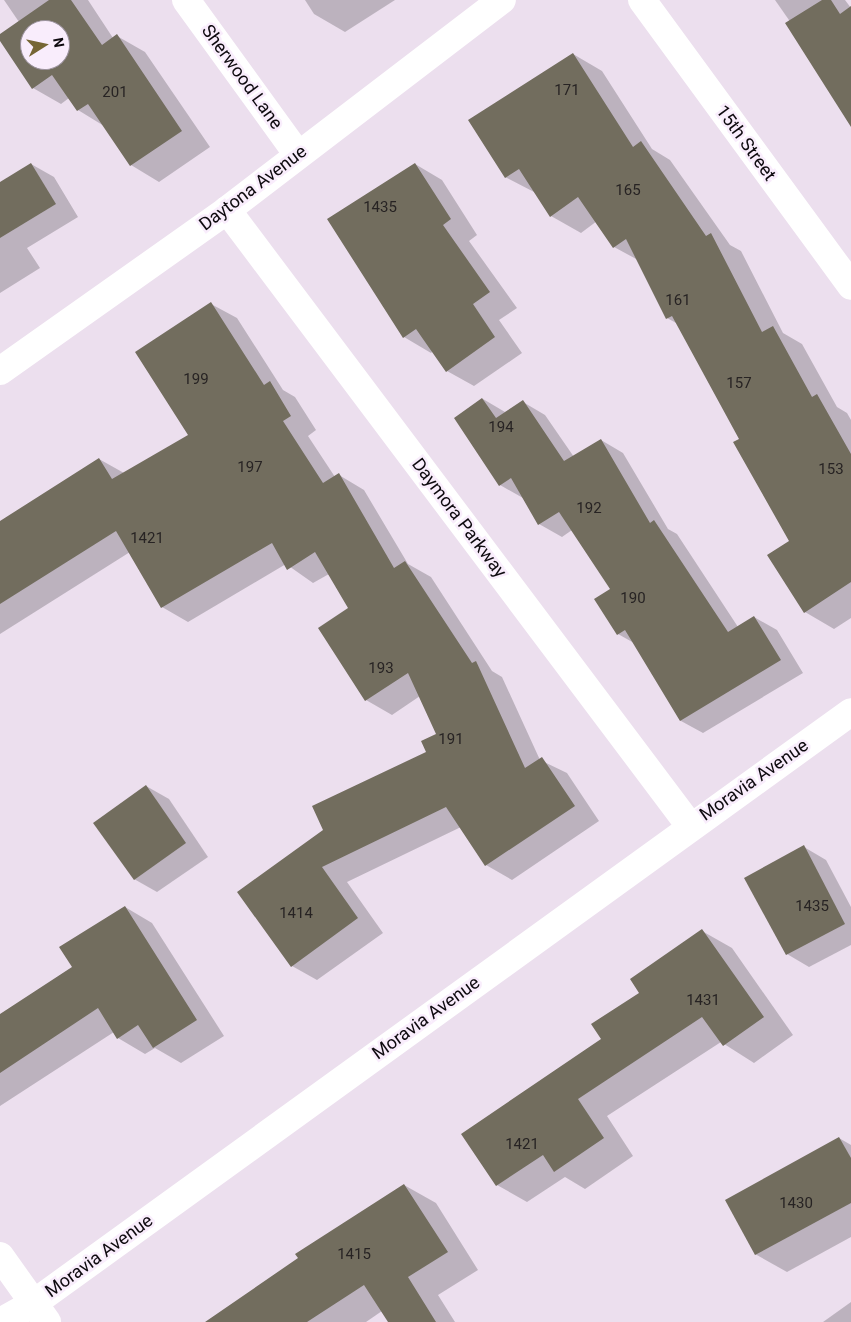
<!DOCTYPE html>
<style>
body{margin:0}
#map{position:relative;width:851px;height:1322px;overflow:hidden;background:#ecdfee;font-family:Roboto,sans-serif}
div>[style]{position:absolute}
.shadow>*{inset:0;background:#0003}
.building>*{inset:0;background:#726d5e}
.minor>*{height:28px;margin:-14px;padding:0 14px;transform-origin:14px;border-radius:14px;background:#fff}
.tertiary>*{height:28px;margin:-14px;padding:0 14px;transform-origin:14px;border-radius:14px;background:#fff}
span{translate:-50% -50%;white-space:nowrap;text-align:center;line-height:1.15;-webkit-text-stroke:5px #f9edfc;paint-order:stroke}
.number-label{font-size:15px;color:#272323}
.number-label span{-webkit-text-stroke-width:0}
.street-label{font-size:18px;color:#0e0a0f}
.north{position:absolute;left:20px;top:20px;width:50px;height:50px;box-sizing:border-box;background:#f9edfc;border:1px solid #9b929d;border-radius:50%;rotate:80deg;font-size:14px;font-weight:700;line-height:20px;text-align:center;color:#0e0a0f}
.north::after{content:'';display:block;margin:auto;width:18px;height:22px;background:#766634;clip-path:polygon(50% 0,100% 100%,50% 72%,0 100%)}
</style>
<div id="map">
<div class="shadow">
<div style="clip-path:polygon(evenodd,4px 0,88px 0,113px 38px,117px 36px,145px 52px,210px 147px,159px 182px,131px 165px,104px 126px,78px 110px,69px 98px,61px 104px,33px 88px,0 39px,0 35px,19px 22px,4px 0,30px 30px,60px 30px,60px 60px,30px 60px,30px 30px)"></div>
<div style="clip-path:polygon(305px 0,395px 0,345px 32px,314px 14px)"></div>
<div style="clip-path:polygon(775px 0,845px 0,851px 8px,851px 109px)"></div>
<div style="clip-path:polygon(573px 54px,602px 71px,652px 149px,670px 160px,730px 245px,741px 251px,783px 333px,802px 344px,837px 407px,847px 413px,851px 420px,851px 618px,834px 629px,805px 612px,790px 541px,741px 440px,678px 324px,667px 318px,638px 260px,614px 247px,597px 221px,581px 233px,551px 216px,536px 193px,505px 177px)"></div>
<div style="clip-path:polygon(31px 164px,54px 177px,78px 217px,27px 248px,40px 268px,0 293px,0 184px)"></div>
<div style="clip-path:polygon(415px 164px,442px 180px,477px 235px,469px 241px,517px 308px,499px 320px,522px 353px,474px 386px,447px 371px,433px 351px,431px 353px,404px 337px)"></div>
<div style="clip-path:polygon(211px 304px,237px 318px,283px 390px,295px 397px,316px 430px,308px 436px,335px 477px,339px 475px,364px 490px,408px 564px,431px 577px,492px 671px,502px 677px,540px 760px,567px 773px,599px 821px,512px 880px,486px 865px,461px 827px,347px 882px,383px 933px,317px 980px,292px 966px,325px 830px,427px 753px,438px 735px,420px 696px,392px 715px,366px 700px,349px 608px,329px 574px,313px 583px,286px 564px,188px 622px,162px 607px,130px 552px,0 634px,0 522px,99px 459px,124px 473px,190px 436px)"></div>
<div style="clip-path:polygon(483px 399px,505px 412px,523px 402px,545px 415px,574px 457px,601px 440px,623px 453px,668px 529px,677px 534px,738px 627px,754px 617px,777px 630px,803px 673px,703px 733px,681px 721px,634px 643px,618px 634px,612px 590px,572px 530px,562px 537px,539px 524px,523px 498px,500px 485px,456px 418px)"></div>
<div style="clip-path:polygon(146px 786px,169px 799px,208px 857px,157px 892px,134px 879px)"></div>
<div style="clip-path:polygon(804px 847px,826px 860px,851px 907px,851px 945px,809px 967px,787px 954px)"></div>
<div style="clip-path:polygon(125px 907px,152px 923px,224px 1036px,181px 1063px,155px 1048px,145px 1054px,118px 1038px,114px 1032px,0 1106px,0 1015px,73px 967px)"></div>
<div style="clip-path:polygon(702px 931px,732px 948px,793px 1035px,754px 1063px,721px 1042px,607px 1116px,633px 1156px,585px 1189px,565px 1177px,527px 1202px,497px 1185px,603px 1040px,641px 993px)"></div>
<div style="clip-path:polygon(839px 1138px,851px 1145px,851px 1237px,787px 1272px,755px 1254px)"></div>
<div style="clip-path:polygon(404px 1185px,436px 1203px,478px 1270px,438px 1295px,455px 1322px,389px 1322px,382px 1311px,366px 1322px,221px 1322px)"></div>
<div style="clip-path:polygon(851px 1302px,851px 1322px,823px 1322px)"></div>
</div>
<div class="building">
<div style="clip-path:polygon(evenodd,49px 0,71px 0,102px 45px,117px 34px,182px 131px,130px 166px,88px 104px,77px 111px,52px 75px,32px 89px,0 41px,0 34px,49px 0,30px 30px,60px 30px,60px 60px,30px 60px,30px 30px)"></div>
<div style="clip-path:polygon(822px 0,831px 0,840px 14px,851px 6px,851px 127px,785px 23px)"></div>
<div style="clip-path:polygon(573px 53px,633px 147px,641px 141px,706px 236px,711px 233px,762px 332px,773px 326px,812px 397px,817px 394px,851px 454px,851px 582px,804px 613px,767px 555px,789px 541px,733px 442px,739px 439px,672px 316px,666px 319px,626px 239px,613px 248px,578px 197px,550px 217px,519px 169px,505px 178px,468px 120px)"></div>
<div style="clip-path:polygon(31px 163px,56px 204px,0 238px,0 182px)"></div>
<div style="clip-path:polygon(415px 163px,451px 219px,443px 225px,490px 292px,473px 304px,495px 337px,446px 372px,416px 329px,403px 338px,327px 219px)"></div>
<div style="clip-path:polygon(211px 302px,264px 385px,270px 381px,291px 416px,283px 421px,323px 483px,339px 473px,394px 568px,405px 561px,472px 663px,476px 661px,525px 768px,542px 757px,575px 806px,485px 866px,446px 807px,322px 867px,358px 918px,291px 967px,237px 892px,323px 830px,312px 806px,426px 752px,421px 741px,436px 734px,408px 673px,365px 701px,318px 628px,348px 608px,315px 552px,287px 570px,272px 543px,161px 608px,116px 531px,0 604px,0 521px,99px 458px,112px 479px,188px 435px,135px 352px)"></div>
<div style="clip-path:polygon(482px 398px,496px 418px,523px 400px,564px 461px,601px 439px,650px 523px,654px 520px,728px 632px,754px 616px,781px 660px,680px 721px,625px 630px,617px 635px,594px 599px,610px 589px,559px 512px,538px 525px,511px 478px,499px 486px,454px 418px)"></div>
<div style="clip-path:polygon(146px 785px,186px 843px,134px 880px,93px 823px)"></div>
<div style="clip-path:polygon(804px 845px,845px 924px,786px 955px,744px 878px)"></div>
<div style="clip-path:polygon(125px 906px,197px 1020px,153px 1048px,138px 1025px,117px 1039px,98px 1008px,0 1073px,0 1014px,72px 967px,59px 947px)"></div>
<div style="clip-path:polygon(702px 929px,764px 1017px,723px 1046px,702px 1017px,578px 1099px,604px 1138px,554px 1172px,543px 1155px,496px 1186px,461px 1134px,601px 1039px,591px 1024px,639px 993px,630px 979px)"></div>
<div style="clip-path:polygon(839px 1137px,851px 1158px,851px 1203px,755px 1255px,725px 1200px)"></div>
<div style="clip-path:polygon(404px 1184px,448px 1252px,408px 1277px,436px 1322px,388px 1322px,364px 1285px,307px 1322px,205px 1322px,298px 1258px,295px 1254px)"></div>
</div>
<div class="minor">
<div style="left:186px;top:0;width:191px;rotate:54.1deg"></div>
<div style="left:642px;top:0;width:354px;rotate:53.8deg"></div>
<div style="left:227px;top:210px;width:771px;rotate:53.07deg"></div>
<div style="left:0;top:1256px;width:81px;rotate:54.5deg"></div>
<div style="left:0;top:1322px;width:39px;rotate:-29deg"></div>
<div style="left:34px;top:1303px;width:1008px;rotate:-35.88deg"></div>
</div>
<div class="tertiary">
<div style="left:0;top:371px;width:278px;rotate:-35.3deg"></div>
<div style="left:227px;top:210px;width:346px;rotate:-37.4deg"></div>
</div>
<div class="number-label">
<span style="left:567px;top:91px">171</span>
<span style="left:115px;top:93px">201</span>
<span style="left:628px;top:191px">165</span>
<span style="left:380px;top:208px">1435</span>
<span style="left:678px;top:301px">161</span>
<span style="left:196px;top:380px">199</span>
<span style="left:739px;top:384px">157</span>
<span style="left:501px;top:428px">194</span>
<span style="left:250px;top:468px">197</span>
<span style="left:831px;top:470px">153</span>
<span style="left:589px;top:509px">192</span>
<span style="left:147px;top:539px">1421</span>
<span style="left:633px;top:599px">190</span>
<span style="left:381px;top:669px">193</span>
<span style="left:451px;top:740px">191</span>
<span style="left:812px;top:907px">1435</span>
<span style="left:296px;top:914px">1414</span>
<span style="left:703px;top:1001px">1431</span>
<span style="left:522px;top:1145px">1421</span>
<span style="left:796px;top:1204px">1430</span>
<span style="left:354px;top:1255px">1415</span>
</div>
<div class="street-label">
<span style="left:242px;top:77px;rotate:54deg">Sherwood Lane</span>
<span style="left:746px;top:143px;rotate:54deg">15th Street</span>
<span style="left:253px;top:188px;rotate:-37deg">Daytona Avenue</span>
<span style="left:459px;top:518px;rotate:53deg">Daymora Parkway</span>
<span style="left:754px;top:780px;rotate:-35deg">Moravia Avenue</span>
<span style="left:426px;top:1018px;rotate:-36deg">Moravia Avenue</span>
<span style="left:99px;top:1256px;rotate:-36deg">Moravia Avenue</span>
</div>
<div class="north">N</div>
</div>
